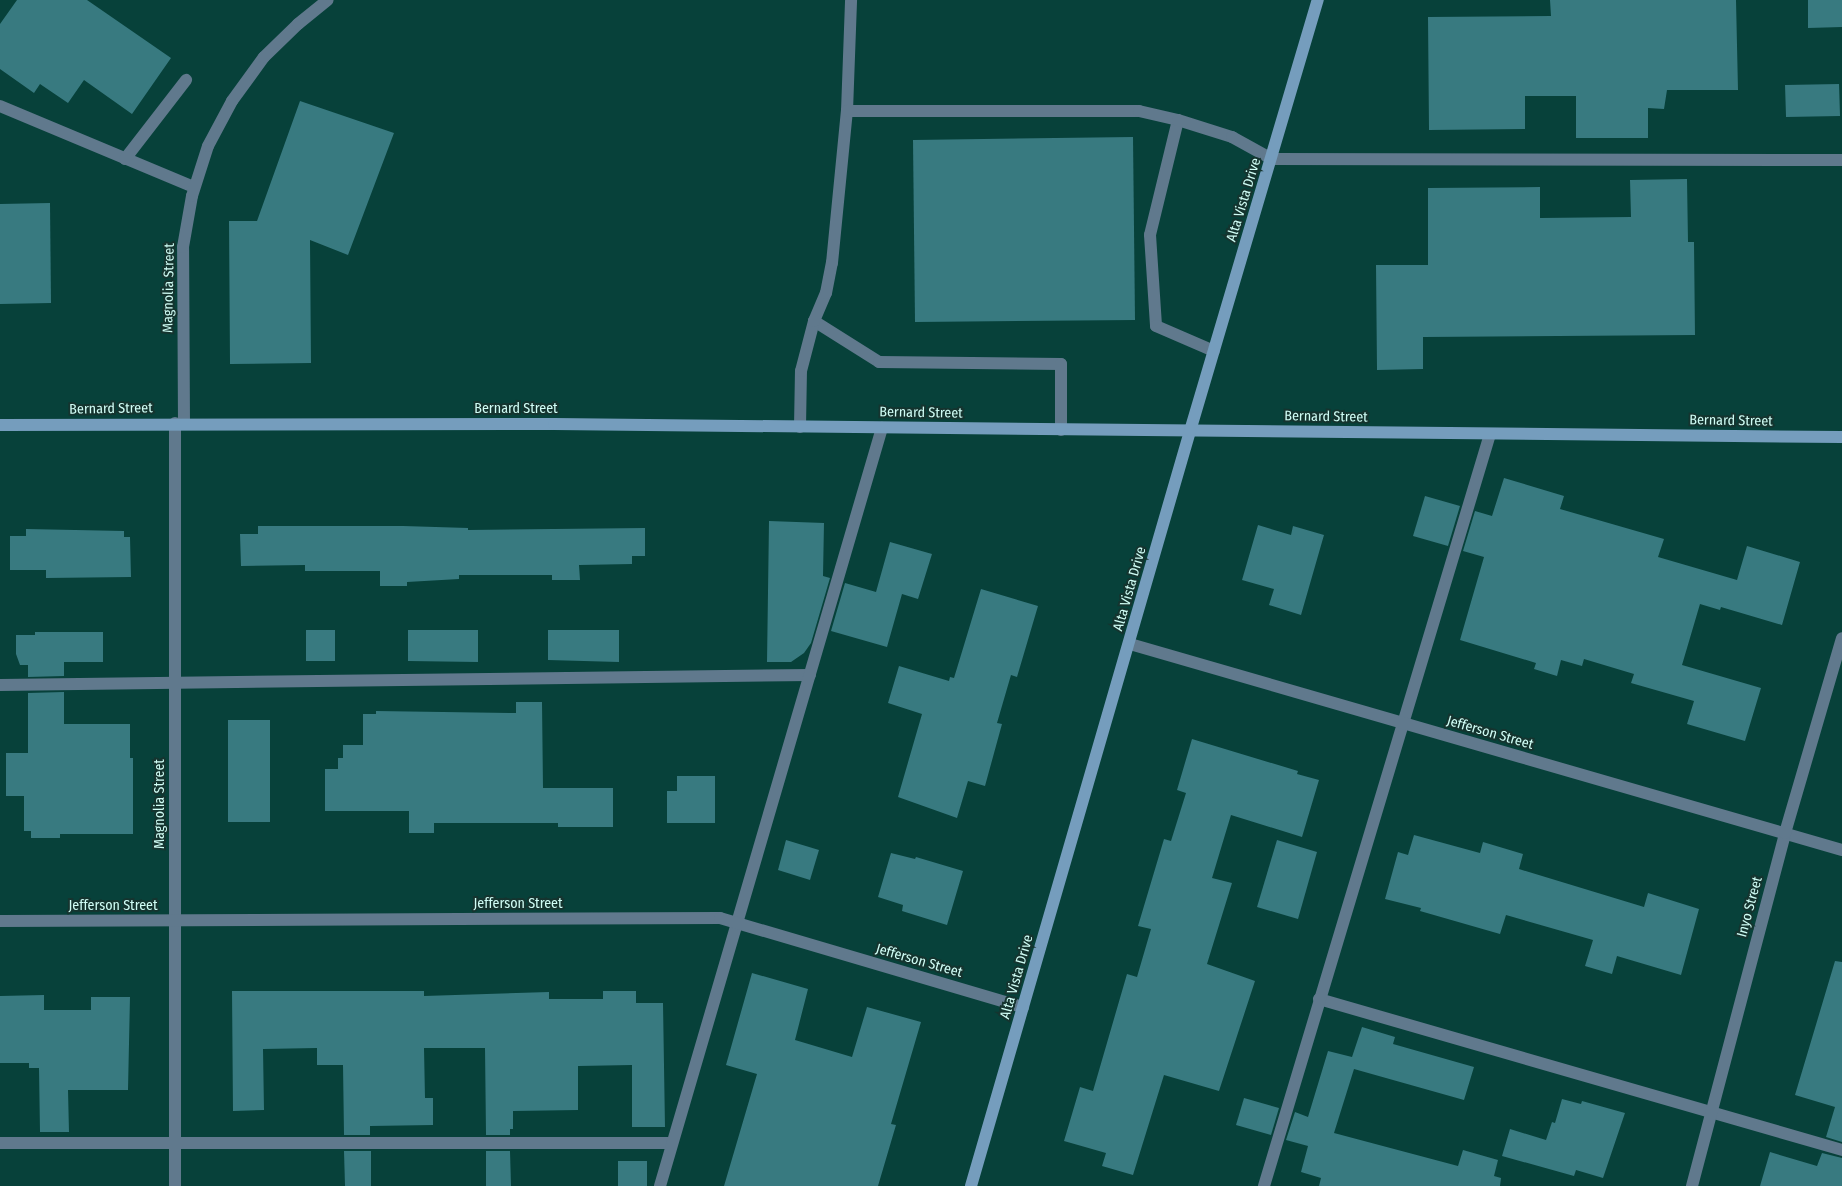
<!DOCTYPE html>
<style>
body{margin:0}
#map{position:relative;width:1842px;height:1186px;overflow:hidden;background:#07413a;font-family:"Fira Sans Condensed",sans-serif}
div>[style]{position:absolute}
.building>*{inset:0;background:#387a80}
.lane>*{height:12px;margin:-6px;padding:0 6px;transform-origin:6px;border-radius:6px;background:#60798d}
.street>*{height:12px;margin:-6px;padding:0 6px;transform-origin:6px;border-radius:6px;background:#60798d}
.secondary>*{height:12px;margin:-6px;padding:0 6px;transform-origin:6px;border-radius:6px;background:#759dbd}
span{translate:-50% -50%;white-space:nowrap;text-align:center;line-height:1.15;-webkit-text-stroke:4px #15342f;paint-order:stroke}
.street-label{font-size:14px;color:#d0fdf5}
</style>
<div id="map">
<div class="building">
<div style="clip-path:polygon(17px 0,87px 0,171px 58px,132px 114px,84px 80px,68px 103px,40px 84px,34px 93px,0 69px,0 24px)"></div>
<div style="clip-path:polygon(1550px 0,1736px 0,1738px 90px,1667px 90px,1664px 109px,1648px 108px,1648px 138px,1576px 138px,1576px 96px,1525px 96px,1525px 129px,1429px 130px,1428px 17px,1551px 16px)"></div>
<div style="clip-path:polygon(1808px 0,1842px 0,1842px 27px,1808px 28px)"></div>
<div style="clip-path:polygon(1839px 84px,1840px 116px,1786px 117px,1785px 85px)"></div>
<div style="clip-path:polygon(300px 101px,394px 133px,348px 255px,310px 240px,311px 363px,230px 364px,229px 221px,257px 221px)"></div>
<div style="clip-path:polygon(1133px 137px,1135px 320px,915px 322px,913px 140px)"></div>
<div style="clip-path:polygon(1687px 179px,1688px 242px,1694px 242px,1695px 335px,1423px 337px,1423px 369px,1377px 370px,1376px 265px,1428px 265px,1428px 188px,1540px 187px,1540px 218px,1631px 217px,1630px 180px)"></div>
<div style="clip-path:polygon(50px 203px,51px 303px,0 304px,0 204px)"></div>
<div style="clip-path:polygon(1504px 478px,1564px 496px,1560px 509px,1664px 539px,1658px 557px,1737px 580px,1747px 546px,1800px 562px,1782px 625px,1721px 607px,1720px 610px,1700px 604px,1682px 665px,1761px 688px,1745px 741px,1687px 724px,1694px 701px,1631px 683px,1634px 674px,1584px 659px,1582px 666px,1561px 660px,1557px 676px,1534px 669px,1536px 663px,1460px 640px,1484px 557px,1463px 551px,1475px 511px,1492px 516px)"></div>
<div style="clip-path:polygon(1425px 496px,1460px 506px,1448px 546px,1413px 536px)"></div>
<div style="clip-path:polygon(769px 521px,824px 523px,823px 576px,830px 578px,811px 643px,804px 653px,791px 662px,767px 662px)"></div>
<div style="clip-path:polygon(1258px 525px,1291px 535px,1293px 526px,1324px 535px,1301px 615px,1269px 605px,1274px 589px,1242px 580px)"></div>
<div style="clip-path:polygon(258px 526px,403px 526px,468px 528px,468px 530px,645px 528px,645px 556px,632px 556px,632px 564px,579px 565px,580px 580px,552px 580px,552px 575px,459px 575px,459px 579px,407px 582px,407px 586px,380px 586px,380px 571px,305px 571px,305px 565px,241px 566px,240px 534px,258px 534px)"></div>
<div style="clip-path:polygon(26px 529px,124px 531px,124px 537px,130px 537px,131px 577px,46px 578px,46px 570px,10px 570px,10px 536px,26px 536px)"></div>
<div style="clip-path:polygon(890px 542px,932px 554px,918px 599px,902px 594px,887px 647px,831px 631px,845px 583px,876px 592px)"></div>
<div style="clip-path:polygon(981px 589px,1038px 606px,1017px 677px,1011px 675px,997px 723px,1002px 724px,985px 786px,968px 781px,957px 818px,898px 797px,922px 714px,888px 703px,899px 666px,949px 681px,950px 677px,954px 678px)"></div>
<div style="clip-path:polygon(306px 630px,335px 630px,335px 661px,306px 661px)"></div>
<div style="clip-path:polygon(408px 630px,478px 630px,478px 662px,408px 661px)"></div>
<div style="clip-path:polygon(548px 630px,619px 630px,619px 662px,548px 660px)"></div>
<div style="clip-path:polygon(35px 632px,103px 632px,103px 662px,64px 662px,64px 676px,28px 677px,28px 665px,20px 665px,16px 654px,16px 635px,35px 635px)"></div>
<div style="clip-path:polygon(64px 692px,64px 724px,130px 724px,130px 758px,133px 758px,133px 834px,60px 834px,60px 838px,31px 838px,31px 831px,24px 831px,24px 796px,6px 796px,6px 753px,28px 753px,28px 693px)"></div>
<div style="clip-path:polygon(516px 702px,542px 702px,543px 788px,613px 788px,613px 827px,558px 827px,558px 823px,434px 823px,434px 833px,409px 833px,409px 811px,325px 811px,325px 769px,338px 769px,338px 758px,343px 758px,343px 745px,363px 745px,363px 714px,376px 714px,376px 711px,516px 713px)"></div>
<div style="clip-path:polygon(228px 720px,270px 720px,270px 822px,228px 822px)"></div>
<div style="clip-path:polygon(1192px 739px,1298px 771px,1297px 774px,1319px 780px,1302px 837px,1231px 815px,1212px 878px,1232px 883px,1207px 964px,1255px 981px,1219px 1091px,1164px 1075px,1133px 1175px,1102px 1166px,1106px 1153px,1064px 1141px,1080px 1087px,1093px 1091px,1127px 974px,1137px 977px,1151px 929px,1138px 926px,1164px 839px,1171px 841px,1186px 793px,1177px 790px)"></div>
<div style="clip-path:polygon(677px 776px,715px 776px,715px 823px,667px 823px,667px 791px,677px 791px)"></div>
<div style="clip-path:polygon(1414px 835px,1480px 853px,1483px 842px,1523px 854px,1519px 869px,1644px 907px,1648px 893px,1699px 909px,1681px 975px,1617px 956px,1612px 974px,1585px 966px,1593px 940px,1506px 915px,1500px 934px,1420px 911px,1421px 908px,1385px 899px,1398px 852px,1408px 855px)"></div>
<div style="clip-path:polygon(786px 840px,819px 850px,810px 880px,778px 870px)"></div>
<div style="clip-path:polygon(1277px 840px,1317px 852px,1298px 919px,1257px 907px)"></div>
<div style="clip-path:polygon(891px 853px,915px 859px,916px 857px,963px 871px,947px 925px,902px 911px,903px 905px,878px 897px)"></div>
<div style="clip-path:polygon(1835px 961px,1842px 962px,1842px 1142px,1826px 1137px,1835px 1107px,1795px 1095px)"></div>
<div style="clip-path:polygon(752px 973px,808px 989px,795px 1040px,852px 1057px,867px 1007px,921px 1022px,891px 1124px,896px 1125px,878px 1186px,724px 1186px,757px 1074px,726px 1065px)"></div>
<div style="clip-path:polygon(232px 991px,424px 991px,424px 996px,549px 992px,549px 999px,603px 999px,603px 991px,636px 991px,636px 1003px,663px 1003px,665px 1127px,632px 1127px,632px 1065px,578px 1066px,578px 1110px,513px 1111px,513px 1129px,510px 1129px,510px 1135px,486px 1135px,485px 1048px,424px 1048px,425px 1098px,433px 1098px,433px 1125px,370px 1126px,370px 1135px,344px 1135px,343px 1065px,317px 1065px,317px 1048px,263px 1049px,264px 1110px,233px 1111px)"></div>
<div style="clip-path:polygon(44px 995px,44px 1010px,91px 1010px,91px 997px,130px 997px,128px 1090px,68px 1090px,69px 1132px,40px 1132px,39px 1068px,29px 1068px,29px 1063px,0 1063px,0 996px)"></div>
<div style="clip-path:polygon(1362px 1027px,1395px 1037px,1393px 1044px,1474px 1067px,1464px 1100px,1354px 1069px,1334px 1133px,1458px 1166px,1463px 1150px,1498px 1160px,1494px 1176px,1501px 1178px,1500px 1186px,1319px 1186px,1321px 1178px,1301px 1172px,1308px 1146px,1286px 1140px,1295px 1112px,1308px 1117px,1328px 1051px,1352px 1057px)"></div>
<div style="clip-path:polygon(1244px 1098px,1279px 1108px,1271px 1135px,1236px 1125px)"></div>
<div style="clip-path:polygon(1562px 1099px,1581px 1104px,1582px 1101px,1625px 1113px,1603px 1178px,1576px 1170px,1574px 1176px,1502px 1156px,1510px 1129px,1546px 1140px,1552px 1122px,1555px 1123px)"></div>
<div style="clip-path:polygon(344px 1151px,371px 1151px,371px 1186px,345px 1186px)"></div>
<div style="clip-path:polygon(486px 1151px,510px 1151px,511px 1186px,486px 1186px)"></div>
<div style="clip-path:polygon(1770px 1152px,1817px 1166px,1822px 1153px,1842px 1158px,1842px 1186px,1760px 1186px)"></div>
<div style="clip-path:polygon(618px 1161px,647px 1161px,647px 1186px,618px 1186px)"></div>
</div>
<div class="lane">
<div style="left:0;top:106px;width:210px;rotate:22.7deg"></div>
<div style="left:847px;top:111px;width:111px;rotate:-87.9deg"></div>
<div style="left:1178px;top:120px;width:118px;rotate:103.7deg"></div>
<div style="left:1150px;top:235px;width:91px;rotate:86.2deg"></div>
<div style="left:1156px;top:326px;width:63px;rotate:23.3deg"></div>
<div style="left:125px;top:159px;width:100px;rotate:-52.3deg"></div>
<div style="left:814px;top:321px;width:77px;rotate:32.2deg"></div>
<div style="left:879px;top:362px;width:182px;rotate:0.6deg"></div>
<div style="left:1061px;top:364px;width:66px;rotate:90deg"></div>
<div style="left:800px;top:427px;width:56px;rotate:-89deg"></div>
<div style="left:801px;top:371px;width:52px;rotate:-75.4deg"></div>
<div style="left:814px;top:321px;width:30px;rotate:-67deg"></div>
<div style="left:826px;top:293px;width:31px;rotate:-79deg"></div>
<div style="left:832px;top:263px;width:153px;rotate:-84.4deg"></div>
<div style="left:847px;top:111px;width:292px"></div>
<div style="left:1139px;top:111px;width:40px;rotate:13deg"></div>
<div style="left:1178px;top:120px;width:57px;rotate:17.5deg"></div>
<div style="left:1232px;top:137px;width:46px;rotate:28.8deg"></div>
<div style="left:1272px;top:159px;width:570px;rotate:0.1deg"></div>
<div style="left:0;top:685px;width:810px;rotate:-0.71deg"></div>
<div style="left:1319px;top:999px;width:544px;rotate:16.1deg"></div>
<div style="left:0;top:1143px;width:672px"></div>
<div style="left:660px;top:1186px;width:790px;rotate:-73.68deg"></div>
<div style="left:1264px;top:1186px;width:785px;rotate:-73.27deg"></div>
</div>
<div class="street">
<div style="left:175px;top:423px;width:763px;rotate:90deg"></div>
<div style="left:184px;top:423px;width:176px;rotate:-90.3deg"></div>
<div style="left:183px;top:247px;width:52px;rotate:-80deg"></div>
<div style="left:192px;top:196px;width:52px;rotate:-72.3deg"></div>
<div style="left:208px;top:146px;width:51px;rotate:-61.9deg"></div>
<div style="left:232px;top:101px;width:54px;rotate:-54deg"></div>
<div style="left:264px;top:57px;width:47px;rotate:-44.1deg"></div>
<div style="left:298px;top:24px;width:38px;rotate:-39deg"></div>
<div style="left:1130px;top:644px;width:741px;rotate:16.14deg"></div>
<div style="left:0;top:921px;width:720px;rotate:-0.24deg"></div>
<div style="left:720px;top:918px;width:316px;rotate:16.4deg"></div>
<div style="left:1692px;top:1186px;width:365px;rotate:-75.2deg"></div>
<div style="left:1785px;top:833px;width:203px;rotate:-73.7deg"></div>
</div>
<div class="secondary">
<div style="left:0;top:425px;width:554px;rotate:-0.1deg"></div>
<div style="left:554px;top:424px;width:1288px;rotate:0.58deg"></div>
<div style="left:971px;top:1186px;width:786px;rotate:-73.82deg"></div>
<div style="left:1190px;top:431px;width:450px;rotate:-73.5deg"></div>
</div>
<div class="street-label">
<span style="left:1244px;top:200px;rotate:-73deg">Alta Vista Drive</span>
<span style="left:169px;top:288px;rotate:-89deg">Magnolia Street</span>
<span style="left:111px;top:409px;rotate:-1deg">Bernard Street</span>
<span style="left:516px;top:409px">Bernard Street</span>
<span style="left:921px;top:413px;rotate:1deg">Bernard Street</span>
<span style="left:1326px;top:417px;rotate:1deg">Bernard Street</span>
<span style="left:1731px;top:421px;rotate:1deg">Bernard Street</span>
<span style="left:1130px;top:589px;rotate:-74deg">Alta Vista Drive</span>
<span style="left:1490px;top:733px;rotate:16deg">Jefferson Street</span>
<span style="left:160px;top:804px;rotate:-90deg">Magnolia Street</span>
<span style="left:518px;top:904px">Jefferson Street</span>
<span style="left:113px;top:906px">Jefferson Street</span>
<span style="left:1750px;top:907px;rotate:-75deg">Inyo Street</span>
<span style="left:919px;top:961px;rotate:16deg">Jefferson Street</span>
<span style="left:1017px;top:977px;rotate:-74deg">Alta Vista Drive</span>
</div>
</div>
